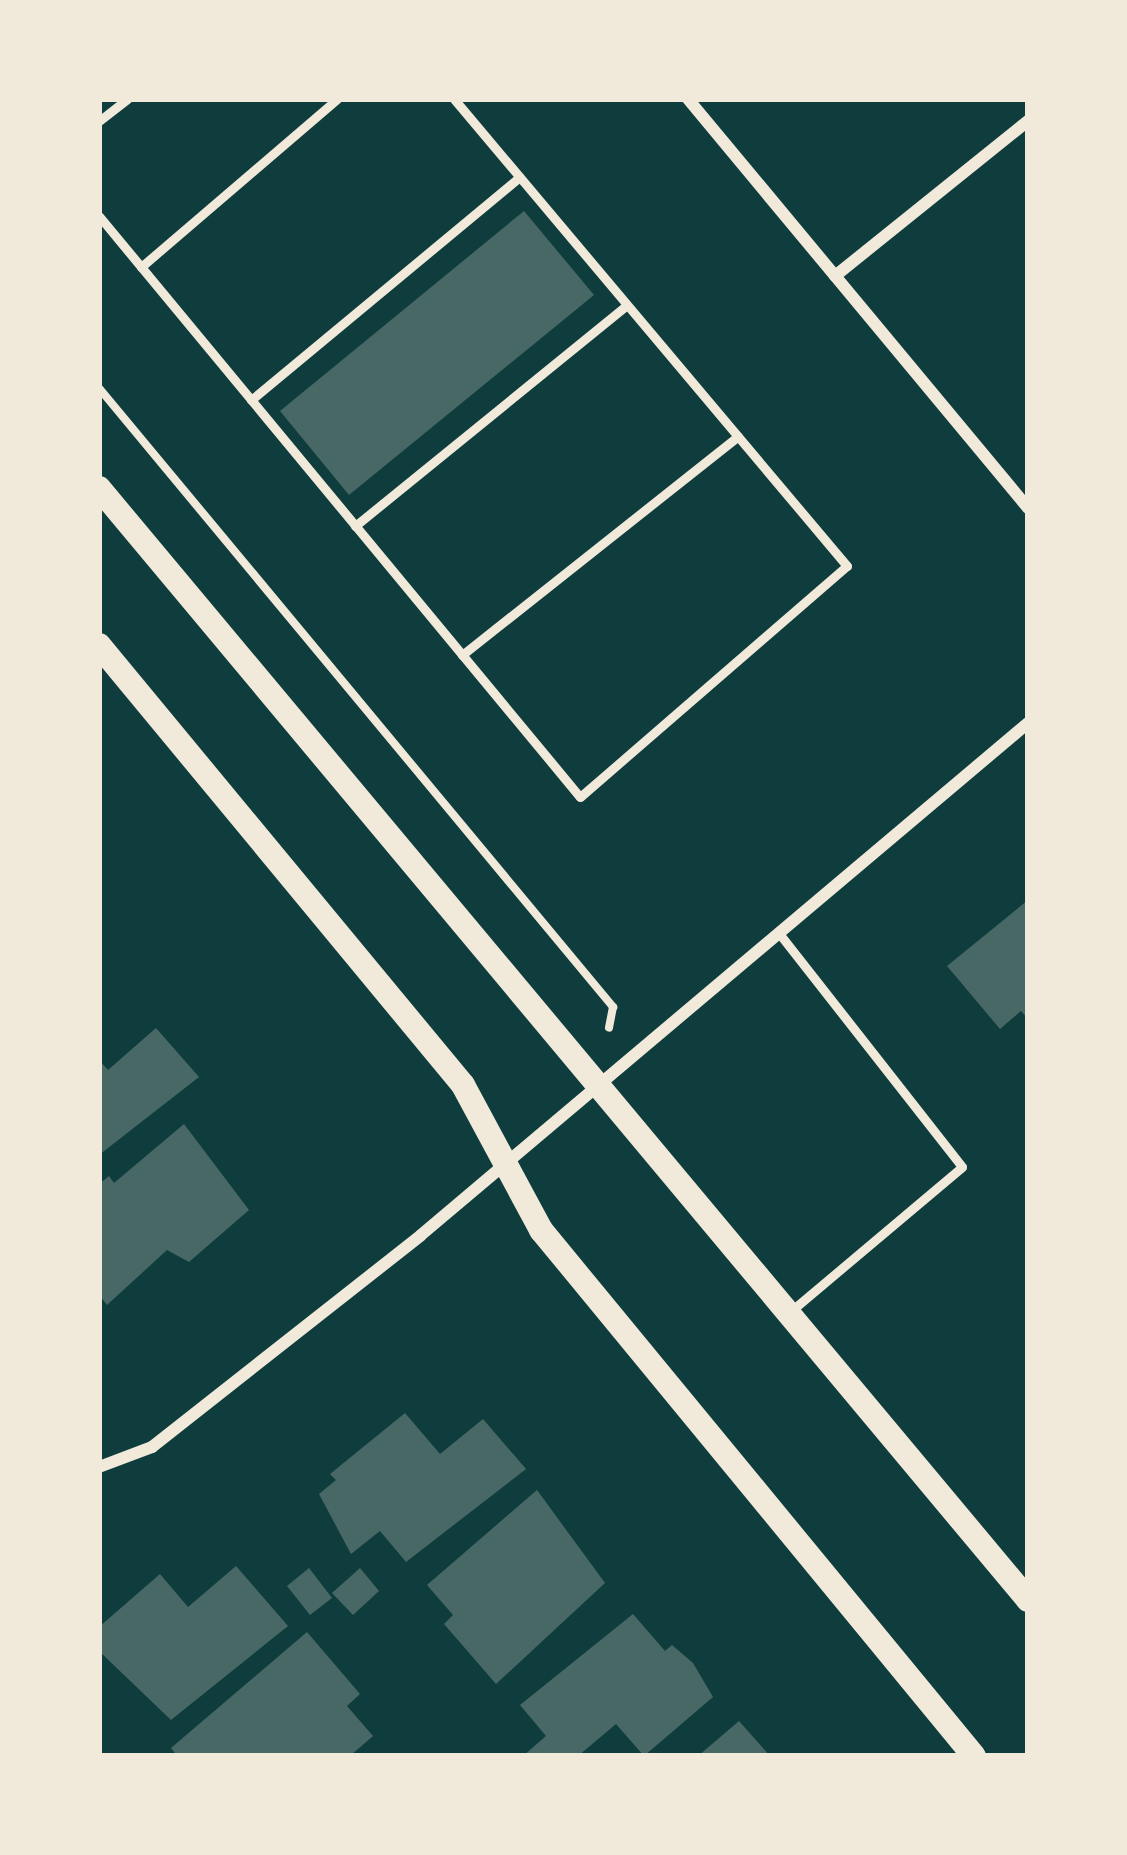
<!DOCTYPE html>
<style>
body{margin:0}
#map{position:relative;width:1127px;height:1855px;overflow:hidden;background:#0f3d3e;font-family:Roboto,sans-serif}
div>[style]{position:absolute}
.building>*{inset:0;background:#486865}
.path>*{height:8px;margin:-4px;padding:0 4px;transform-origin:4px;border-radius:4px;background:#f1e9da}
.service>*{height:9px;margin:-4.5px;padding:0 4.5px;transform-origin:4.5px;border-radius:4.5px;background:#f1e9da}
.minor>*{height:12px;margin:-6px;padding:0 6px;transform-origin:6px;border-radius:6px;background:#f1e9da}
.secondary>*{height:24px;margin:-12px;padding:0 12px;transform-origin:12px;border-radius:12px;background:#f1e9da}
span{translate:-50% -50%;white-space:nowrap;text-align:center;line-height:1.15;-webkit-text-stroke:10px #f1e9da;paint-order:stroke}
.frame{position:absolute;inset:0;border:102px solid #f1e9da;pointer-events:none}
</style>
<div id="map">
<div class="building">
<div style="clip-path:polygon(524px 211px,594px 295px,349px 495px,280px 411px)"></div>
<div style="clip-path:polygon(1028px 900px,1028px 1019px,1021px 1011px,1000px 1029px,947px 966px)"></div>
<div style="clip-path:polygon(156px 1028px,199px 1077px,99px 1155px,99px 1060px,108px 1070px)"></div>
<div style="clip-path:polygon(184px 1124px,249px 1210px,189px 1262px,167px 1250px,107px 1305px,99px 1295px,99px 1184px,109px 1176px,114px 1183px)"></div>
<div style="clip-path:polygon(405px 1413px,440px 1454px,483px 1419px,526px 1469px,406px 1562px,380px 1531px,351px 1554px,319px 1494px,336px 1480px,330px 1474px)"></div>
<div style="clip-path:polygon(537px 1490px,605px 1583px,496px 1684px,444px 1624px,453px 1615px,427px 1585px)"></div>
<div style="clip-path:polygon(236px 1566px,288px 1626px,171px 1720px,99px 1651px,99px 1627px,160px 1574px,188px 1607px)"></div>
<div style="clip-path:polygon(309px 1568px,332px 1598px,310px 1615px,287px 1586px)"></div>
<div style="clip-path:polygon(360px 1568px,379px 1591px,353px 1615px,332px 1593px)"></div>
<div style="clip-path:polygon(633px 1614px,665px 1651px,672px 1645px,693px 1663px,713px 1697px,644px 1756px,616px 1724px,578px 1756px,523px 1756px,546px 1736px,520px 1705px)"></div>
<div style="clip-path:polygon(307px 1632px,360px 1694px,347px 1706px,373px 1736px,350px 1756px,177px 1756px,171px 1748px)"></div>
<div style="clip-path:polygon(739px 1721px,770px 1756px,698px 1756px)"></div>
</div>
<div class="path">
<div style="left:99px;top:388px;width:805px;rotate:50.29deg"></div>
<div style="left:613px;top:1007px;width:21px;rotate:101deg"></div>
</div>
<div class="service">
<div style="left:99px;top:121px;width:36px;rotate:-38deg"></div>
<div style="left:99px;top:216px;width:754px;rotate:50.38deg"></div>
<div style="left:580px;top:797px;width:353px;rotate:-40.9deg"></div>
<div style="left:847px;top:566px;width:610px;rotate:-130.08deg"></div>
<div style="left:141px;top:267px;width:258px;rotate:-40.6deg"></div>
<div style="left:251px;top:400px;width:349px;rotate:-39.7deg"></div>
<div style="left:355px;top:526px;width:350px;rotate:-39.1deg"></div>
<div style="left:462px;top:655px;width:352px;rotate:-38.4deg"></div>
<div style="left:778px;top:932px;width:298px;rotate:51.9deg"></div>
<div style="left:962px;top:1167px;width:222px;rotate:139.9deg"></div>
</div>
<div class="minor">
<div style="left:688px;top:99px;width:532px;rotate:50.26deg"></div>
<div style="left:835px;top:276px;width:248px;rotate:-38.8deg"></div>
<div style="left:99px;top:1467px;width:57px;rotate:-20.7deg"></div>
<div style="left:152px;top:1447px;width:342px;rotate:-38.2deg"></div>
<div style="left:421px;top:1235px;width:794px;rotate:-40.15deg"></div>
</div>
<div class="secondary">
<div style="left:99px;top:488px;width:1449px;rotate:50.12deg"></div>
<div style="left:99px;top:645px;width:571px;rotate:50.4deg"></div>
<div style="left:463px;top:1085px;width:165px;rotate:61.7deg"></div>
<div style="left:541px;top:1230px;width:681px;rotate:50.54deg"></div>
</div>
<div class="frame"></div>
</div>
